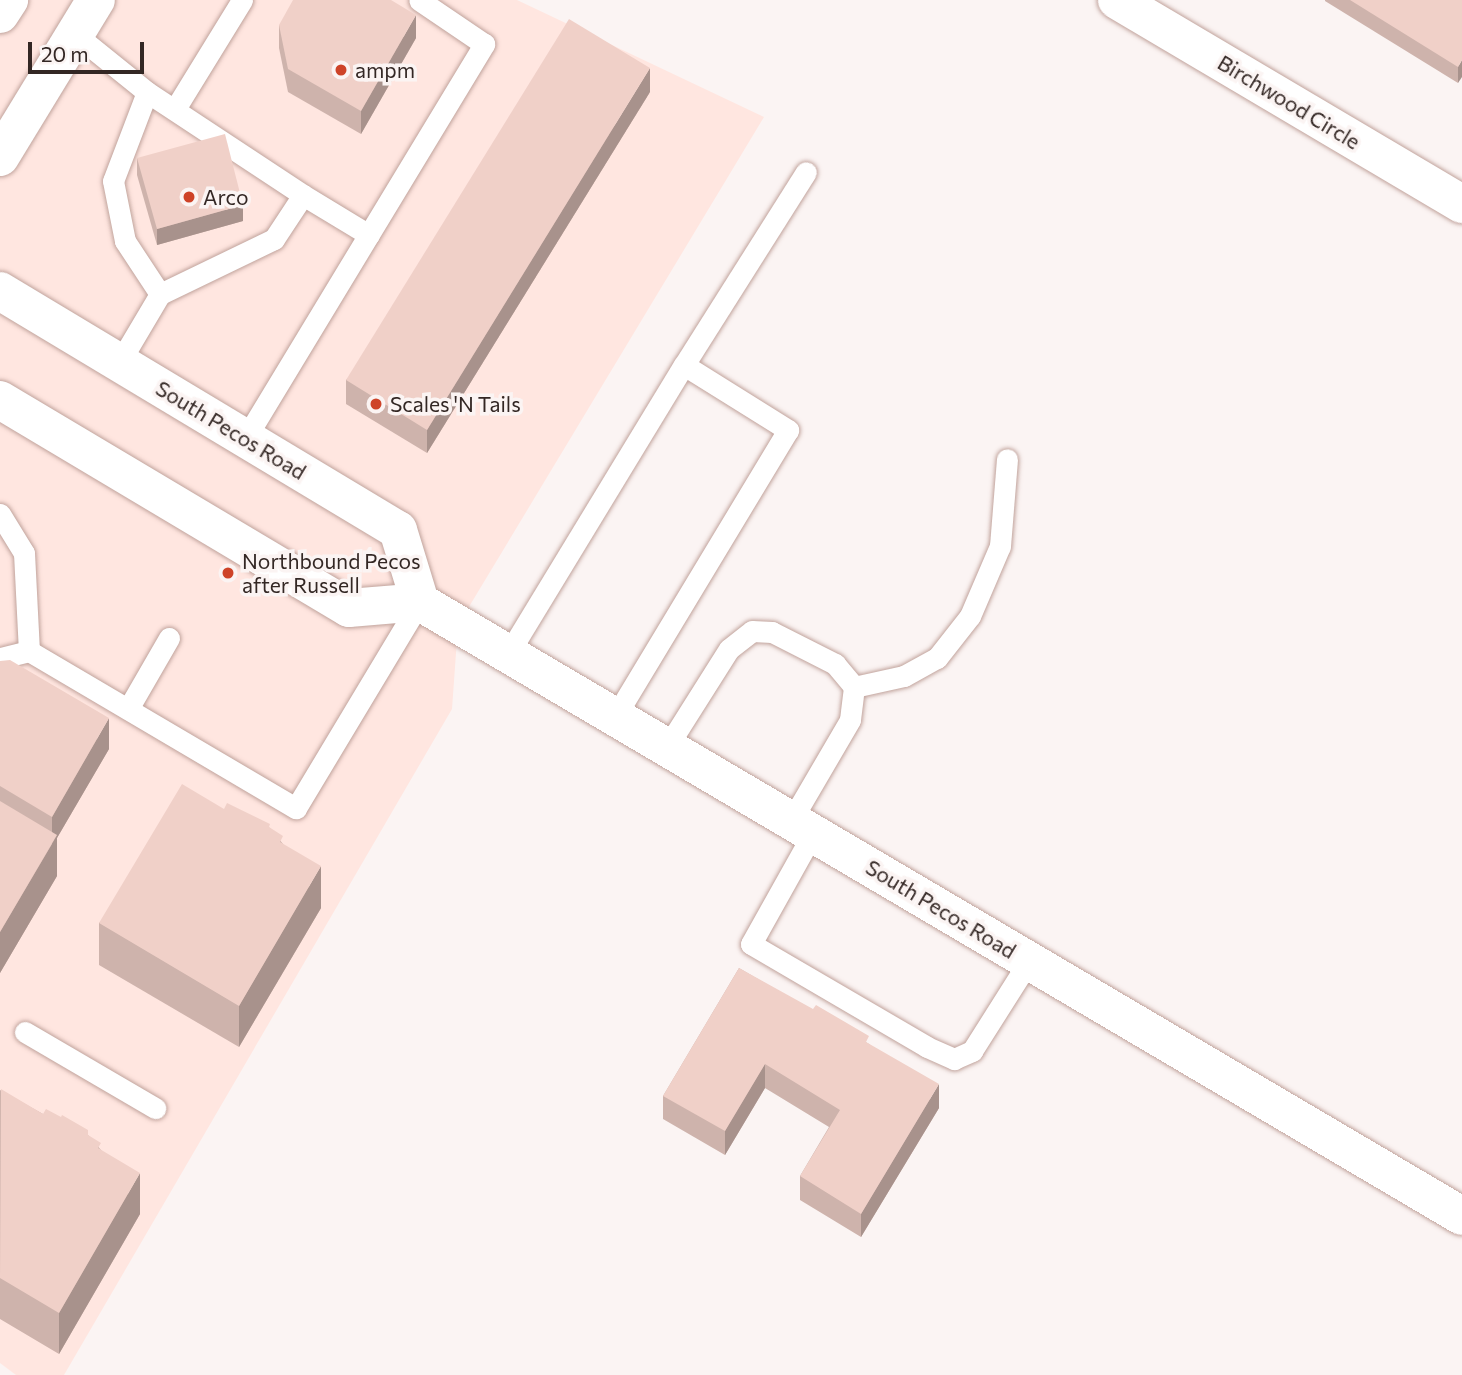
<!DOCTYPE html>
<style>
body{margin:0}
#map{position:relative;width:1462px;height:1375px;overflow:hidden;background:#fbf4f3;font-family:Commissioner,sans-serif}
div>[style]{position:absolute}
.built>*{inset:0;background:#ffe6e0}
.roads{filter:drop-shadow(0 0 2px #c1a39c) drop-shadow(0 0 2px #c1a39c)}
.lane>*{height:21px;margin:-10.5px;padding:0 10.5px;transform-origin:10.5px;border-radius:10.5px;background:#fff}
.street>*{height:38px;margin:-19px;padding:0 19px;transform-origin:19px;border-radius:19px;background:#fff}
.primary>*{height:38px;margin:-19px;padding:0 19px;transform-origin:19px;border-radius:19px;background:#fff}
.wall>*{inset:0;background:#ceb3ac}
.shaded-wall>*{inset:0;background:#a8928c}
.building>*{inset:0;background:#f0d0c8}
.dots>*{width:19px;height:19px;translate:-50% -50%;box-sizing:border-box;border:4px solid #fbf4f3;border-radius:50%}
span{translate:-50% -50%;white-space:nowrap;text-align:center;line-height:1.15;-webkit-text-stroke:7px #fbf4f3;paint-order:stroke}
.poi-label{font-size:21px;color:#332724}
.left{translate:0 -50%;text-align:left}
.street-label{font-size:21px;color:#332724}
.scale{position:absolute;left:28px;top:42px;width:116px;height:32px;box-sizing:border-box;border:4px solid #332724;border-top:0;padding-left:9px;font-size:21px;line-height:24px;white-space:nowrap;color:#332724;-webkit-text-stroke:5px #fbf4f3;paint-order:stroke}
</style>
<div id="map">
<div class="built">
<div style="clip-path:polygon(0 0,517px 0,764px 117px,458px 625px,452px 709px,64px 1375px,16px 1375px,0 1363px)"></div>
</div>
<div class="roads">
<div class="lane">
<div style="left:75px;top:34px;width:92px;rotate:38.9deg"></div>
<div style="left:147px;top:92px;width:95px;rotate:110.9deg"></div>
<div style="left:113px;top:181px;width:61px;rotate:78.7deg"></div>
<div style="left:125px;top:241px;width:64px;rotate:56.6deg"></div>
<div style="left:160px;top:294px;width:80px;rotate:120.7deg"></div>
<div style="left:147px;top:92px;width:187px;rotate:33.4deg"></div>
<div style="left:303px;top:195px;width:53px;rotate:123.4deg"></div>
<div style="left:274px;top:239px;width:127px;rotate:154.2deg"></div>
<div style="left:175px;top:109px;width:128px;rotate:-58.4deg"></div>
<div style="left:303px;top:195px;width:77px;rotate:31.2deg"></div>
<div style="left:684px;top:365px;width:228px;rotate:-57.7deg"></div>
<div style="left:245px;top:439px;width:462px;rotate:-58.8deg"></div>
<div style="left:484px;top:44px;width:78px;rotate:-145.9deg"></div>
<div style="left:0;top:514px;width:46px;rotate:58.4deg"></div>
<div style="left:24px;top:553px;width:98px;rotate:87.1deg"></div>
<div style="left:29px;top:651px;width:30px;rotate:166deg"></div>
<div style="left:29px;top:651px;width:310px;rotate:30.5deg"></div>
<div style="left:296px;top:808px;width:240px;rotate:-59deg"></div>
<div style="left:508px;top:654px;width:338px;rotate:-58.7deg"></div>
<div style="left:684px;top:365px;width:123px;rotate:32deg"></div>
<div style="left:788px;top:430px;width:335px;rotate:121.1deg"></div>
<div style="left:854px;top:687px;width:51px;rotate:-12.4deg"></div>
<div style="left:904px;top:676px;width:38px;rotate:-29deg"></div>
<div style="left:937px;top:658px;width:53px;rotate:-51.8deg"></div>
<div style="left:970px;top:616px;width:76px;rotate:-66.8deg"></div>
<div style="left:1000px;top:546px;width:87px;rotate:-85.4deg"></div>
<div style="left:128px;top:709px;width:82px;rotate:-60deg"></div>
<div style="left:667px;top:747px;width:116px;rotate:-57.7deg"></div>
<div style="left:729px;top:649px;width:29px;rotate:-38deg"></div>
<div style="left:752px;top:631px;width:20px;rotate:3deg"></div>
<div style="left:772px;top:632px;width:71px;rotate:26.9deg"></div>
<div style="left:835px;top:664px;width:30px;rotate:50deg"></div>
<div style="left:854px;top:687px;width:33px;rotate:97deg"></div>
<div style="left:850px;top:720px;width:117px;rotate:120.3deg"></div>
<div style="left:813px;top:833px;width:127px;rotate:119.2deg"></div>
<div style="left:751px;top:944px;width:204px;rotate:30.3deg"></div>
<div style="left:927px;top:1047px;width:30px;rotate:24deg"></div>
<div style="left:954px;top:1059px;width:20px;rotate:-24deg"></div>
<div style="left:972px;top:1051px;width:107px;rotate:-57.7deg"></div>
<div style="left:25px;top:1032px;width:151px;rotate:30.3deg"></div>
</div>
<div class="street">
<div style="left:1117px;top:0;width:401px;rotate:30.6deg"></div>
</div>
<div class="primary">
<div style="left:0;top:14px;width:17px;rotate:-57deg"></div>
<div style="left:0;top:157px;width:184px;rotate:-58.6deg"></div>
<div style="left:0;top:291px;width:464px;rotate:31deg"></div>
<div style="left:398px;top:530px;width:75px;rotate:73deg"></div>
<div style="left:0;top:400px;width:406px;rotate:30.8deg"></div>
<div style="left:349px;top:608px;width:71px;rotate:-4.8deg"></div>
<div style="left:420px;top:602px;width:1209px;rotate:30.51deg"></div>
</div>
</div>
<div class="wall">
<div style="clip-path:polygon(1325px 0,1462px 0,1458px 83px,1325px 1px)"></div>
<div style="clip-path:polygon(279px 25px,416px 38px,361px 134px,288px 92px,279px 48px)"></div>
<div style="clip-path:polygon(650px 92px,427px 453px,346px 404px,346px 380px)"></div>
<div style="clip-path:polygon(137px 158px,243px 221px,157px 245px,137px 175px)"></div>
<div style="clip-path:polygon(0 661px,109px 749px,57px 838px,57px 876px,0 973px)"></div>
<div style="clip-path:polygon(224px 809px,270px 828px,283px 844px,321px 908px,239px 1047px,99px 965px,99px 923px)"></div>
<div style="clip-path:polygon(739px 968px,869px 1044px,939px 1108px,861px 1237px,800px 1200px,800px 1176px,829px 1127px,765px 1088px,725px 1155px,663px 1119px,663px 1096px)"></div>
<div style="clip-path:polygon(0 1090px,43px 1114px,88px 1135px,101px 1150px,140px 1214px,59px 1354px,0 1319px)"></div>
</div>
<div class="shaded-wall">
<div style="clip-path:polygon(416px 15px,416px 38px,361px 134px,361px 111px)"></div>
<div style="clip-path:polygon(1462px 60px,1462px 77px,1458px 83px,1458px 67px)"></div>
<div style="clip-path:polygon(650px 68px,650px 92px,427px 453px,427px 430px)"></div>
<div style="clip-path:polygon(243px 205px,243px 221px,157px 245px,157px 229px)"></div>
<div style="clip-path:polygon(109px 718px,109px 749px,57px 838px,57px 876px,0 973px,0 932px,52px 844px,52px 817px)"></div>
<div style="clip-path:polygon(321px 866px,321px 908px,239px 1047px,239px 1006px)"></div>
<div style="clip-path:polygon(765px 1064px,765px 1088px,725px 1155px,725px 1131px)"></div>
<div style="clip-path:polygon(939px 1084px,939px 1108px,861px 1237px,861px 1214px)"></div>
<div style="clip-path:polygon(140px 1173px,140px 1214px,59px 1354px,59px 1313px)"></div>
</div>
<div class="building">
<div style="clip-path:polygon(293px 0,391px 0,416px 15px,361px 111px,288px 69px,279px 25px)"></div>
<div style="clip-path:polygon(1350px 0,1462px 0,1462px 60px,1458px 67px)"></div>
<div style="clip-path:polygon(569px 19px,650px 68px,427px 430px,346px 380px)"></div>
<div style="clip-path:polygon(225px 134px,243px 205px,157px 229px,137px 158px)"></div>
<div style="clip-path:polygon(10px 660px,109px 718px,52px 817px,0 786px,0 661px)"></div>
<div style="clip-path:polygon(182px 784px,224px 809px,227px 803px,270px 824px,269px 827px,283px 836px,280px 842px,321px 866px,239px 1006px,99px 923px)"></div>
<div style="clip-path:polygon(0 801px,57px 835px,0 932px)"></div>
<div style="clip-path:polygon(739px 968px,813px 1009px,816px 1005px,869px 1036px,866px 1042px,939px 1084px,861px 1214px,800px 1176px,840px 1110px,765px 1064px,725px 1131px,663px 1096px)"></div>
<div style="clip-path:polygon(1px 1089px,43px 1114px,46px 1109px,61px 1117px,62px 1115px,88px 1130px,88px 1135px,101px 1143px,98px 1148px,140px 1173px,59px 1313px,0 1278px)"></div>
</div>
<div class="dots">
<div style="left:341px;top:70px;background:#ce4328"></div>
<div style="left:189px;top:197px;background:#ce4328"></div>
<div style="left:376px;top:404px;background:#ce4328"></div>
<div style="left:228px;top:573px;background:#ce4328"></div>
</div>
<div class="poi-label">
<span class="left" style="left:355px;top:70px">ampm</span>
<span class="left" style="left:203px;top:197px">Arco</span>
<span class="left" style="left:390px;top:404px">Scales 'N Tails</span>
<span class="left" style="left:242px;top:573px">Northbound Pecos<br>after Russell</span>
</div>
<div class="street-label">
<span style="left:1289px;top:102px;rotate:31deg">Birchwood Circle</span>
<span style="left:231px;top:430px;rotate:31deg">South Pecos Road</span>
<span style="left:941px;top:909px;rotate:31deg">South Pecos Road</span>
</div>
<div class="scale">20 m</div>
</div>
